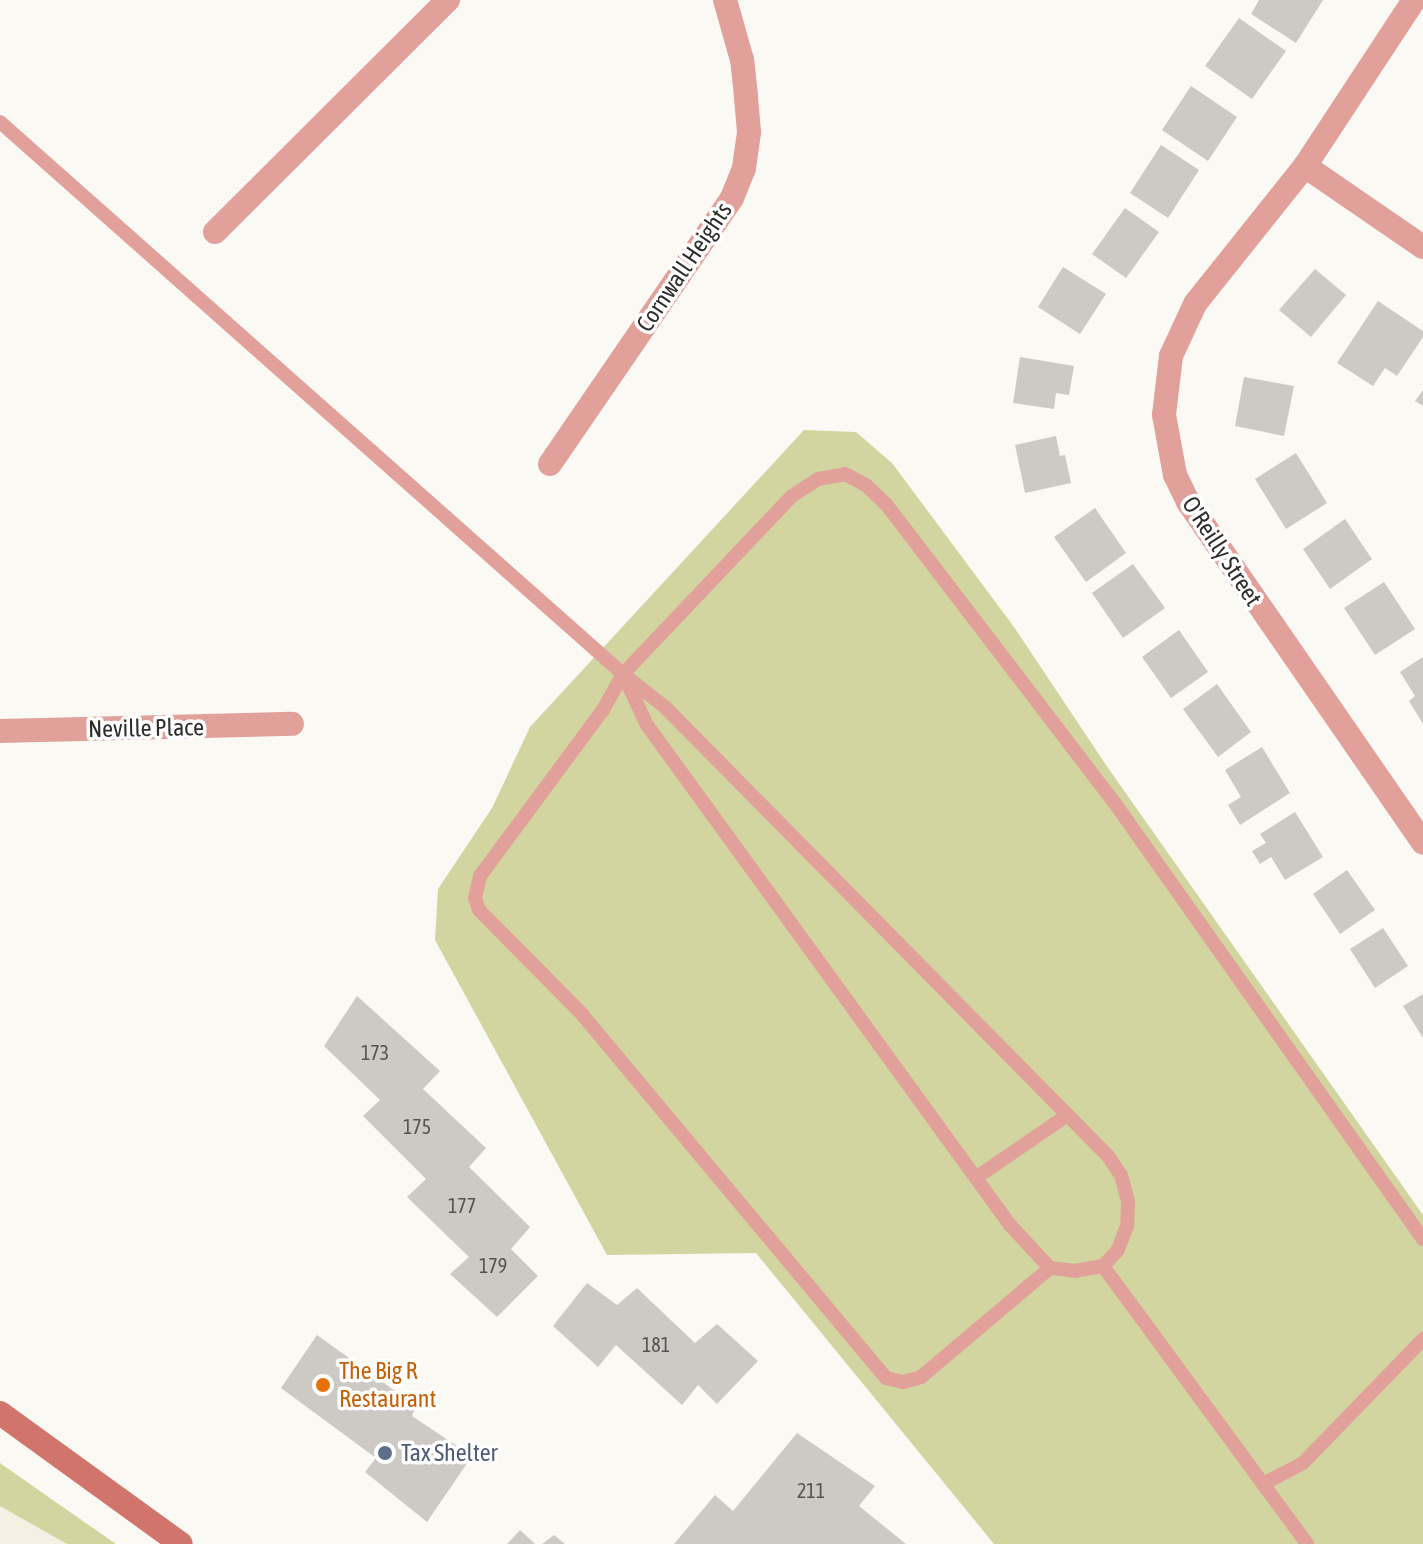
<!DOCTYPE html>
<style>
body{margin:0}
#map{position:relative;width:1423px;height:1544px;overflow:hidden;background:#faf9f4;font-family:"Asap Condensed",sans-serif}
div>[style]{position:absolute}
.built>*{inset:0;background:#f4f1e4}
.green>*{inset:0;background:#d2d5a0}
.building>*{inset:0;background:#cdc9c5}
.lane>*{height:14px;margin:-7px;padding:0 7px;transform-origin:7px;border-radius:7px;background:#e1a19a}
.street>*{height:24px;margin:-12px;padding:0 12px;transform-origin:12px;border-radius:12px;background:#e1a19a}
.secondary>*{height:24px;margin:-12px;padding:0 12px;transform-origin:12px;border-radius:12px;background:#d0746c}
.dots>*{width:22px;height:22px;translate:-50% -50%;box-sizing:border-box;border:4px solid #fff;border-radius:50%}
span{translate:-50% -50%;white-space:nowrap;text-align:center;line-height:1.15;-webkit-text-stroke:7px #fff;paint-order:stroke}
.number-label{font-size:20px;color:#555452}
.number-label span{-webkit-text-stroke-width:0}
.street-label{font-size:24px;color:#2d2d2b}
.food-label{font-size:24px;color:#c56008}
.left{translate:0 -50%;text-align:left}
.service-label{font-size:24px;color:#4e5e75}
</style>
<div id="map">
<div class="built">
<div style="clip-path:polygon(0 1506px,32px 1523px,68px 1544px,0 1544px)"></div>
</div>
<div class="green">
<div style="clip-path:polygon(804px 430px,856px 432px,892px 463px,1014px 627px,1106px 765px,1423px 1215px,1423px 1544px,994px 1544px,756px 1253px,607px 1255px,435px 940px,438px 889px,492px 808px,530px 727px)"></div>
<div style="clip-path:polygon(0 1463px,57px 1503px,116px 1544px,67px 1544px,0 1506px)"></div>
</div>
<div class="building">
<div style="clip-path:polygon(1259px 0,1323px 0,1296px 43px,1251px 14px)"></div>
<div style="clip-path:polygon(1239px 18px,1286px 51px,1252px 99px,1205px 66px)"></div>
<div style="clip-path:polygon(1191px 86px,1237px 117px,1208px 161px,1162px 130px)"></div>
<div style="clip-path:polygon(1161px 145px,1199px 170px,1168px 218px,1130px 193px)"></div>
<div style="clip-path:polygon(1125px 208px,1159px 232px,1126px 278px,1092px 254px)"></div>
<div style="clip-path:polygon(1063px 267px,1106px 294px,1080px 334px,1038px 307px)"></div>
<div style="clip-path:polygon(1315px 269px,1346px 295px,1311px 337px,1279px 310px)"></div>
<div style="clip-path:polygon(1378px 301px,1423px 331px,1423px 337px,1397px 376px,1385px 368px,1373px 386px,1337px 363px)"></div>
<div style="clip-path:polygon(1020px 357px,1074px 366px,1069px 395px,1056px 393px,1054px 409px,1013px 403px)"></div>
<div style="clip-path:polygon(1244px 377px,1294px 386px,1284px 436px,1235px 426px)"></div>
<div style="clip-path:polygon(1423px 390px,1423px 406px,1415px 401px)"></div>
<div style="clip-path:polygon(1056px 436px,1060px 456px,1065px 455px,1071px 483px,1025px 493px,1015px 445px)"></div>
<div style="clip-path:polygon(1296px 453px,1327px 503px,1286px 529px,1255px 479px)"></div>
<div style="clip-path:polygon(1095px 508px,1126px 553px,1086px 582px,1054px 537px)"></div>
<div style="clip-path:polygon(1345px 519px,1372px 559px,1330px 589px,1303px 549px)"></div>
<div style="clip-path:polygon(1133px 564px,1165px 608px,1123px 638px,1092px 593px)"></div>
<div style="clip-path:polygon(1384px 582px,1415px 629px,1375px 655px,1344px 608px)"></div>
<div style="clip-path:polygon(1179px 630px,1208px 672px,1171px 698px,1142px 657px)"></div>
<div style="clip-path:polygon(1423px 657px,1423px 724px,1409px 701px,1415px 696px,1400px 672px)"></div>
<div style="clip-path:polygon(1217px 684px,1251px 732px,1218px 757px,1183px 709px)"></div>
<div style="clip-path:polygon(1262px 747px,1290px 793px,1240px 825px,1228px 805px,1241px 797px,1225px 770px)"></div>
<div style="clip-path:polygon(1295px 812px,1323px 857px,1285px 880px,1271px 857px,1260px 864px,1252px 851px,1266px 843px,1260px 834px)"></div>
<div style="clip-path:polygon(1347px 870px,1375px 910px,1340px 934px,1313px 894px)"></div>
<div style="clip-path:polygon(1383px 928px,1408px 966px,1375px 988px,1350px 949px)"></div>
<div style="clip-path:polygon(1423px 994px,1423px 1038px,1403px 1006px)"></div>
<div style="clip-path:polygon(357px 996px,440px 1071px,423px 1089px,486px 1148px,469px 1167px,530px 1227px,511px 1249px,538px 1276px,497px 1317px,450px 1274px,469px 1257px,407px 1197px,426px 1179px,363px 1116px,380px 1100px,324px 1046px)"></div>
<div style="clip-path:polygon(587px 1283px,617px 1305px,637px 1288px,695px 1343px,717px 1324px,758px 1361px,717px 1404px,698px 1385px,682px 1405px,616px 1345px,598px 1367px,553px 1326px)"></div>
<div style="clip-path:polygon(317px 1335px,416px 1406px,412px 1416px,472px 1456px,427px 1522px,365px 1472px,376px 1458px,281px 1388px)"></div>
<div style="clip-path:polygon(797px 1433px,875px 1486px,859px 1506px,906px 1544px,674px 1544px,715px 1495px,733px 1511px)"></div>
<div style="clip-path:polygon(520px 1530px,535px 1544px,507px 1544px)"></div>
<div style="clip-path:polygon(554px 1535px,565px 1544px,542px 1544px)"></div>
</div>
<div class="lane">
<div style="left:0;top:122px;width:832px;rotate:41.54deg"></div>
<div style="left:623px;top:674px;width:55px;rotate:38.3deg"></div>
<div style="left:666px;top:708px;width:629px;rotate:45.39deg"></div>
<div style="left:1108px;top:1156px;width:23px;rotate:56deg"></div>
<div style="left:1121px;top:1175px;width:28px;rotate:75deg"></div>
<div style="left:1128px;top:1202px;width:24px;rotate:92deg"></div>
<div style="left:1127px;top:1226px;width:26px;rotate:111deg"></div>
<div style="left:1118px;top:1250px;width:22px;rotate:133deg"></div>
<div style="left:1103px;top:1266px;width:27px;rotate:170deg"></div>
<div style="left:1076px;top:1271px;width:26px;rotate:-173deg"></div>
<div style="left:1050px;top:1268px;width:59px;rotate:-132.9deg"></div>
<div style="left:1010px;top:1225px;width:618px;rotate:-125.98deg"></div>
<div style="left:647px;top:725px;width:56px;rotate:-115.2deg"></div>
<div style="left:977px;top:1177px;width:108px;rotate:-34.4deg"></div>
<div style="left:1103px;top:1266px;width:345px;rotate:53.7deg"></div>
<div style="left:1050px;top:1268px;width:169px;rotate:139.8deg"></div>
<div style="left:921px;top:1377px;width:19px;rotate:164deg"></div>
<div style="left:903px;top:1382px;width:17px;rotate:-167deg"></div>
<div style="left:886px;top:1378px;width:473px;rotate:-129.9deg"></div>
<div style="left:583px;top:1015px;width:148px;rotate:-134.7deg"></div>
<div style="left:479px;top:910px;width:13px;rotate:-108deg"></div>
<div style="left:475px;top:898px;width:23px;rotate:-77deg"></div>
<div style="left:480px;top:876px;width:207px;rotate:-53.5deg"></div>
<div style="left:603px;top:710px;width:41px;rotate:-60.9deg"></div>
<div style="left:623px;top:674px;width:245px;rotate:-46.5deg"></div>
<div style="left:792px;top:496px;width:31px;rotate:-33deg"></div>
<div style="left:818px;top:479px;width:27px;rotate:-10deg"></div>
<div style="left:845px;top:474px;width:24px;rotate:28deg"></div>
<div style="left:866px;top:485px;width:28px;rotate:44deg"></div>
<div style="left:886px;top:504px;width:375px;rotate:52.6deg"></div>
<div style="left:1114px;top:802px;width:535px;rotate:54.74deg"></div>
<div style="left:1263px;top:1484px;width:45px;rotate:-27.7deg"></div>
<div style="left:1303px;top:1463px;width:173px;rotate:-45.9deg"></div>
</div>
<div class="street">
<div style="left:1414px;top:0;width:199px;rotate:123.3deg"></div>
<div style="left:1305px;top:166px;width:176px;rotate:128.6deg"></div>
<div style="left:1195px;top:304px;width:57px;rotate:114.8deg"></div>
<div style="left:1171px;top:356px;width:59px;rotate:96.8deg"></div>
<div style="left:1164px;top:415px;width:61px;rotate:79.6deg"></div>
<div style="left:1175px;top:475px;width:30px;rotate:64deg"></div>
<div style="left:1188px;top:502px;width:414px;rotate:55.4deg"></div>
<div style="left:1305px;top:166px;width:143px;rotate:34.5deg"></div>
<div style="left:215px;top:232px;width:329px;rotate:-44.9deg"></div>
<div style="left:550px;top:464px;width:322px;rotate:-55.6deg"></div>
<div style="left:732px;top:198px;width:32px;rotate:-68deg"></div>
<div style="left:744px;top:168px;width:36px;rotate:-82deg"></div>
<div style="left:749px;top:132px;width:36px;rotate:-95deg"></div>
<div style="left:746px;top:96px;width:36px;rotate:-96deg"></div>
<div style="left:742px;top:60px;width:62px;rotate:-105.8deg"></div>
<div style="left:0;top:731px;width:292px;rotate:-1.4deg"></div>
</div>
<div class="secondary">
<div style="left:0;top:1413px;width:223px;rotate:35.9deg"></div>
</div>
<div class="dots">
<div style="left:323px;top:1385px;background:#e8710a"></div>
<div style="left:385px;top:1453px;background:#5c6f8a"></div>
</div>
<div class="number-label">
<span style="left:375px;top:1052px">173</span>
<span style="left:417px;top:1126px">175</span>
<span style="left:462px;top:1205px">177</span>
<span style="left:493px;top:1265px">179</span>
<span style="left:656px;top:1344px">181</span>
<span style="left:811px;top:1490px">211</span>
</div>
<div class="street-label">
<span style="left:684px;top:267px;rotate:-56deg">Cornwall Heights</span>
<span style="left:1222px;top:551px;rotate:57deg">O'Reilly Street</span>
<span style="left:146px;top:728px;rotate:-1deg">Neville Place</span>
</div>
<div class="food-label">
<span class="left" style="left:339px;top:1385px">The Big R<br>Restaurant</span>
</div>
<div class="service-label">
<span class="left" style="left:401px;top:1453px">Tax Shelter</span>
</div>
</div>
